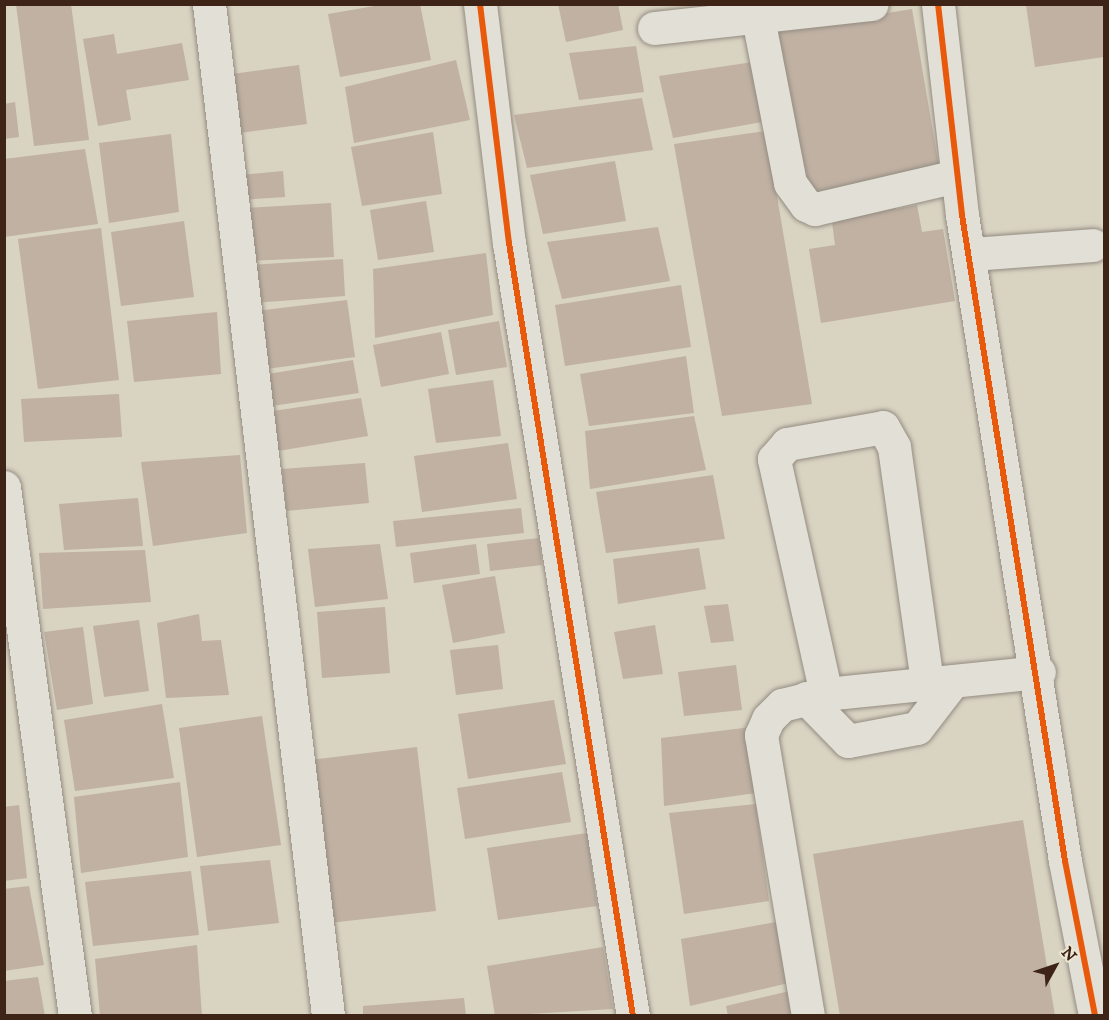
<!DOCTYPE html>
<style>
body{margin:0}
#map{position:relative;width:1109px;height:1020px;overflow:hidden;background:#d9d3c2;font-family:"IM FELL DW Pica",serif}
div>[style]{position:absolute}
.building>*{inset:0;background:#c0b1a3}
.roads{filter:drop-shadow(0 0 2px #938c81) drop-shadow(0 0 2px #938c81)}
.minor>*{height:33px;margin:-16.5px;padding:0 16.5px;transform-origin:16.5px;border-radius:16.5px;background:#e2dfd6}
.cycleway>*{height:6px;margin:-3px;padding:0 3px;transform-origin:3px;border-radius:3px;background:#e8590c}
span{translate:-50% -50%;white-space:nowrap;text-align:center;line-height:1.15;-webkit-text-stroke:4.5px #ece6d2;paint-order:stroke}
.frame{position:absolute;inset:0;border:6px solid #3d2416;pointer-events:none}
.north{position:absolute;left:1025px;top:936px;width:60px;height:60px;-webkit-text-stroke:4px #ece6d2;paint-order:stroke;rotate:50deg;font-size:16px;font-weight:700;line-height:24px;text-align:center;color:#3d2416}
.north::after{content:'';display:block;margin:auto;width:21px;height:27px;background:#3d2416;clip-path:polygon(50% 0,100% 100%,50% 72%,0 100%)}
</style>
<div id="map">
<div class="building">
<div style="clip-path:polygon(16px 4px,71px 4px,89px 140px,34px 146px)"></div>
<div style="clip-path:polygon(386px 4px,420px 4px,431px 60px,340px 77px,328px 14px)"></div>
<div style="clip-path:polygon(558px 4px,618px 4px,623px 30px,566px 42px)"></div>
<div style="clip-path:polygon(1026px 5px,1104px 5px,1104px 57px,1035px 67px)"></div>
<div style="clip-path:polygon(912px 9px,943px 190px,809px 213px,777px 31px)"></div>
<div style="clip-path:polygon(114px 34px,117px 54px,182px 43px,189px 80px,126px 90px,131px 120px,98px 126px,83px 39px)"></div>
<div style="clip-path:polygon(636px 46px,644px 92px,579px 100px,569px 53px)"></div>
<div style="clip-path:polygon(456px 60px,470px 120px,354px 143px,345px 87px)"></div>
<div style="clip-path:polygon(753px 62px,762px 122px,673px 138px,659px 76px)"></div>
<div style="clip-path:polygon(299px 65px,307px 124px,240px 133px,232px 74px)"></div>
<div style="clip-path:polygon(642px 98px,653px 150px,527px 168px,514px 115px)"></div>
<div style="clip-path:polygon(15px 102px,19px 137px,4px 139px,4px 104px)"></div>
<div style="clip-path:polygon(766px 131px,812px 404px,722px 416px,674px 144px)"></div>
<div style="clip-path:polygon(433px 132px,442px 194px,362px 206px,351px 147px)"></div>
<div style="clip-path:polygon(171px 134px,179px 212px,109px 223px,99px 143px)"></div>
<div style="clip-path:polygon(85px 149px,98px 224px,4px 237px,4px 159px)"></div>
<div style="clip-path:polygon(615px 161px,626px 221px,543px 234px,530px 175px)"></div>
<div style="clip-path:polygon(283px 171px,285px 197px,241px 200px,240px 175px)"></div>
<div style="clip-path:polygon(426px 201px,434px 252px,378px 260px,370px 210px)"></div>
<div style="clip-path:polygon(895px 202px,896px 209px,917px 205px,922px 232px,943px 229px,955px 301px,821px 323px,809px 249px,835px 245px,832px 222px,851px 218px,850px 209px)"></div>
<div style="clip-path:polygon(331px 203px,334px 257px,248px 261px,245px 208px)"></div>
<div style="clip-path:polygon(184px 221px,194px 297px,121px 306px,111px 232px)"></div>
<div style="clip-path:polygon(658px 227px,670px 281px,562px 299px,547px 242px)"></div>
<div style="clip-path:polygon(101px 228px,119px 380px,38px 389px,18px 239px)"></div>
<div style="clip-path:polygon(486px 253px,493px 315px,375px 338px,373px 269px)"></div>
<div style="clip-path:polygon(343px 259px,345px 296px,253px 303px,249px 265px)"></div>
<div style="clip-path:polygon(681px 285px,691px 347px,565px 366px,555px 305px)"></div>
<div style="clip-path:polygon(347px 300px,355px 357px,259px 370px,256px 311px)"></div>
<div style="clip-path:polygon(217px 312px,221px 374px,134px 382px,127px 321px)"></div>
<div style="clip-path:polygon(499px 321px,507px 367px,456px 375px,448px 330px)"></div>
<div style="clip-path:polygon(441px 332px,449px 374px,381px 387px,373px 345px)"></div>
<div style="clip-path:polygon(686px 356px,694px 413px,589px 426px,580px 374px)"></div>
<div style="clip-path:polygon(353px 360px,359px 393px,272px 406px,268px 374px)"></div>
<div style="clip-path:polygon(493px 380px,501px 436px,436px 443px,428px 389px)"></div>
<div style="clip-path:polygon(119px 394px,122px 437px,24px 442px,21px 399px)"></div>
<div style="clip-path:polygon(361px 398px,368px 436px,278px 451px,273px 411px)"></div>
<div style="clip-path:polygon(694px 416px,706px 470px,590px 489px,585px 431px)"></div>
<div style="clip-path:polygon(508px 443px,517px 499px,422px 512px,414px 456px)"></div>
<div style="clip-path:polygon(240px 455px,247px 533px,153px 546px,141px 462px)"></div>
<div style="clip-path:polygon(365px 463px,369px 503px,286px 511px,282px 469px)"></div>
<div style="clip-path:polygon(713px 475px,725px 539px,606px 553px,596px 492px)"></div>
<div style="clip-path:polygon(138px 498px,143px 546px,64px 550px,59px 504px)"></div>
<div style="clip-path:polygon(521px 508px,524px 533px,396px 547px,393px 521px)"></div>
<div style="clip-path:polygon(539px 538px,542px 565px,490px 571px,487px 544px)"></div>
<div style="clip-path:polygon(380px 544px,388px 599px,315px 607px,308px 549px)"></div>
<div style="clip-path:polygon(476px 544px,480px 574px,414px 583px,410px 553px)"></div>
<div style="clip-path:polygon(699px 548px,706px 589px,618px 604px,613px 559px)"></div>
<div style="clip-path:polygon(145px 550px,151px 602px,43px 609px,39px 553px)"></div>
<div style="clip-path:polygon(495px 576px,505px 633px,453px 643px,442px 585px)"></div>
<div style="clip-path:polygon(728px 604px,734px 641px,711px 643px,704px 606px)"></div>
<div style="clip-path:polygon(385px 607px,390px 673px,322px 678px,317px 612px)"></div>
<div style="clip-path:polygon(199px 614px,202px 641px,221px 640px,229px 695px,166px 698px,157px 623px)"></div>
<div style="clip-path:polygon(139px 620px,149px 691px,104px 697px,93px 626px)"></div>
<div style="clip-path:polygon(655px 625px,663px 674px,623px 679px,614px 632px)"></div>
<div style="clip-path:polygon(83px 627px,93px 704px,57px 710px,44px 632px)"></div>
<div style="clip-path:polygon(498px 645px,503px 689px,456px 695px,450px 650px)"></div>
<div style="clip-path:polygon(736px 665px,742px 710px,684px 716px,678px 672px)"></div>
<div style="clip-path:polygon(554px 700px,566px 764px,468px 779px,458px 714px)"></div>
<div style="clip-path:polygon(162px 704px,174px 778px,75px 791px,64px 720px)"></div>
<div style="clip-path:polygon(262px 716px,281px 845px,197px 857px,179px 728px)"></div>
<div style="clip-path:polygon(752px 727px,763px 792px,664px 806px,661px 738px)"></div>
<div style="clip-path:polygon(417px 747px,436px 911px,329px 923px,310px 760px)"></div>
<div style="clip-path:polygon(562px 772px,571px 822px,465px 839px,457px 788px)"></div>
<div style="clip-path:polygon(180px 782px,188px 857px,81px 873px,74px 797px)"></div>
<div style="clip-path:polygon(756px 804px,769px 901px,684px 914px,669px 813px)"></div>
<div style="clip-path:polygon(19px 805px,27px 878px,4px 881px,4px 807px)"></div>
<div style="clip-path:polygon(1023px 820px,1055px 1016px,840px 1016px,813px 854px)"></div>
<div style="clip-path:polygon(587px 833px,597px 906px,498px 920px,487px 848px)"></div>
<div style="clip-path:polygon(270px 860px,279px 923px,208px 931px,200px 866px)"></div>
<div style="clip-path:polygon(191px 871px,199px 935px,93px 946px,85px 882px)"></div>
<div style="clip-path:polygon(29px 886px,44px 965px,4px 971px,4px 889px)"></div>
<div style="clip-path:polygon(788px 920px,797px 981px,690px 1006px,681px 939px)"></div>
<div style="clip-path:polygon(197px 945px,202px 1016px,100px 1016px,95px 959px)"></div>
<div style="clip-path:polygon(603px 947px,613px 1009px,495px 1016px,487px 966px)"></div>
<div style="clip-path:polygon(38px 977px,45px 1016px,4px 1016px,4px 981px)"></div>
<div style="clip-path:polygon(794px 990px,798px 1016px,728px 1016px,726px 1006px)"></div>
<div style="clip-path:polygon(464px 998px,466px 1016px,363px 1016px,363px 1006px)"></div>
</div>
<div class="roads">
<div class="minor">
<div style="left:209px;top:4px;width:1019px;rotate:83.29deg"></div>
<div style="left:480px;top:4px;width:241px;rotate:83.1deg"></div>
<div style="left:509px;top:243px;width:783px;rotate:80.89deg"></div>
<div style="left:938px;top:4px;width:212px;rotate:83.5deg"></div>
<div style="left:962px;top:215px;width:654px;rotate:80.94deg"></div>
<div style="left:1065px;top:861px;width:158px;rotate:79deg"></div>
<div style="left:758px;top:18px;width:168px;rotate:79deg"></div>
<div style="left:790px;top:183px;width:27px;rotate:54deg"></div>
<div style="left:806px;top:205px;width:10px;rotate:24deg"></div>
<div style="left:815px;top:209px;width:146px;rotate:-13.1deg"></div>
<div style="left:654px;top:28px;width:219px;rotate:-6.3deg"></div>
<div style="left:971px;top:254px;width:122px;rotate:-4.2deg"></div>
<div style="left:4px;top:487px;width:534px;rotate:82.36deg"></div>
<div style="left:826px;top:694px;width:241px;rotate:-102.5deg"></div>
<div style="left:774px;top:459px;width:20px;rotate:-49deg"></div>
<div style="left:787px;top:444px;width:97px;rotate:-10deg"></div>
<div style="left:883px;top:427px;width:23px;rotate:61deg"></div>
<div style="left:894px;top:447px;width:238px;rotate:82deg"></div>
<div style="left:806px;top:698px;width:60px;rotate:45.7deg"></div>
<div style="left:848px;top:741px;width:70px;rotate:-10.7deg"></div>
<div style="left:917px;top:728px;width:59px;rotate:-52.5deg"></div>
<div style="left:808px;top:1016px;width:285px;rotate:-99.5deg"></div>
<div style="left:761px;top:735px;width:17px;rotate:-66deg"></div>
<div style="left:768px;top:719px;width:20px;rotate:-45deg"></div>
<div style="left:782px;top:705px;width:45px;rotate:-14deg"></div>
<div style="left:826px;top:694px;width:214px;rotate:-5.9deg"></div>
</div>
</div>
<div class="cycleway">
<div style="left:480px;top:4px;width:241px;rotate:83.1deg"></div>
<div style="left:509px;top:243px;width:783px;rotate:80.89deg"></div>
<div style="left:938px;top:4px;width:212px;rotate:83.5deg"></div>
<div style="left:962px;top:215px;width:654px;rotate:80.94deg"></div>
<div style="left:1065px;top:861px;width:158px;rotate:79deg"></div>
</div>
<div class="frame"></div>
<div class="north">N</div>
</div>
